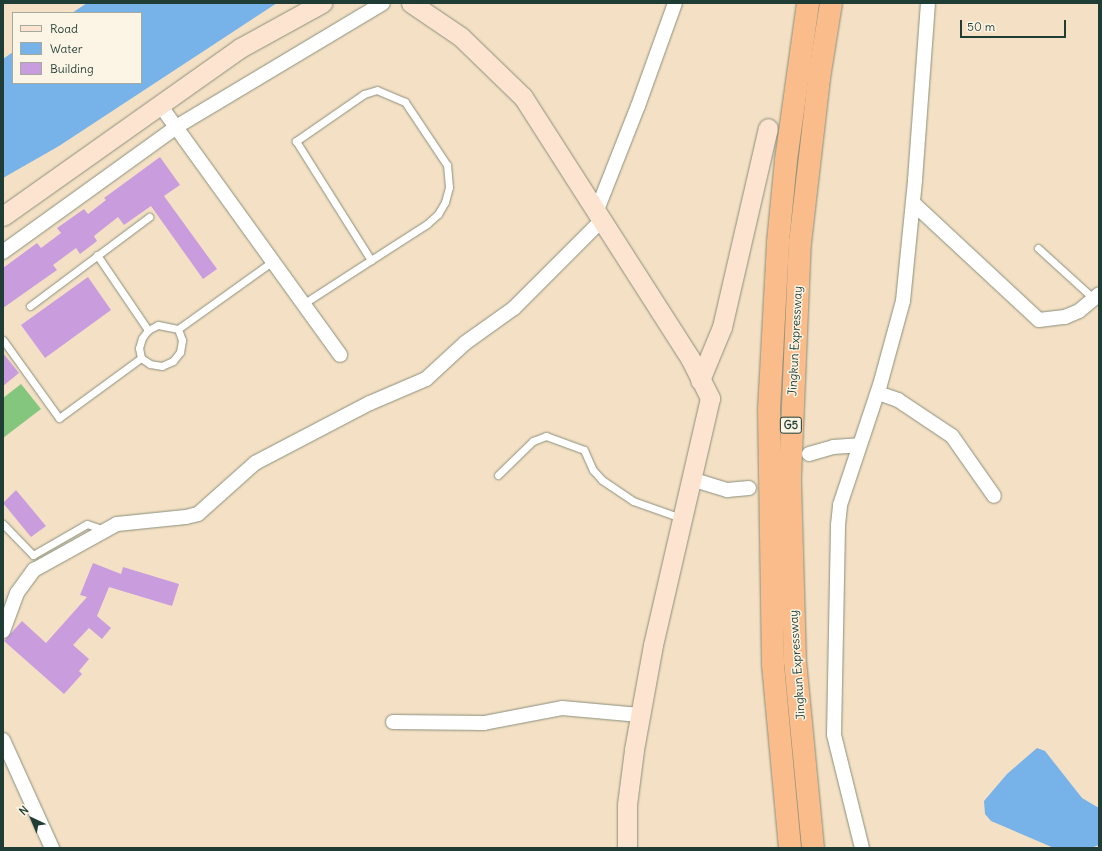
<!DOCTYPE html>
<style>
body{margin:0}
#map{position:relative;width:1102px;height:851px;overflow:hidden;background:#f4e1c5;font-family:Delius,sans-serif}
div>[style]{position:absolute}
.green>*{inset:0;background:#84c67e}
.water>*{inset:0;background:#77b2e8}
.building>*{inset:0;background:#c99cde}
.roads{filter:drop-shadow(0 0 1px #8a8f7c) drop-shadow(0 0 1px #8a8f7c)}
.lane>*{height:7px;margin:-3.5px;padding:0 3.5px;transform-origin:3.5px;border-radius:3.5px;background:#fff}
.street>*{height:14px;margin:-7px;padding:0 7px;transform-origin:7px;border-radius:7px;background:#fff}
.secondary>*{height:19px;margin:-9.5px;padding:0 9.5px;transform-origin:9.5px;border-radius:9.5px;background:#fde4d0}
.highway>*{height:22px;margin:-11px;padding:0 11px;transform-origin:11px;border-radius:11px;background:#f9bc8a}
span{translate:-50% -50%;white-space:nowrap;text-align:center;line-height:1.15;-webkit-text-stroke:3px #fcf5e5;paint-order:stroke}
.shield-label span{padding:1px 3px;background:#fcf5e5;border:1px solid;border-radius:3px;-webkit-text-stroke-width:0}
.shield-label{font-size:11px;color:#1f3d34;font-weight:700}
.street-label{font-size:12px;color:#1f3d34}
.frame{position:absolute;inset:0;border:4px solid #1f3d34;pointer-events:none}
.legend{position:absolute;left:12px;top:12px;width:130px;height:72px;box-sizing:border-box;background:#fcf5e5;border:1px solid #a4ab9e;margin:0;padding:5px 7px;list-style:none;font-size:12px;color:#1f3d34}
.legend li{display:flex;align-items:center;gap:8px;height:20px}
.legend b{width:20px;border:1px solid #a4ab9e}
.north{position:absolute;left:12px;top:799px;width:40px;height:40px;-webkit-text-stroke:3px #fcf5e5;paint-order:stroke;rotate:316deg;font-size:11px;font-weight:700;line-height:16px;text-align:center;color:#1f3d34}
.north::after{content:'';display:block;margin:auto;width:14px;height:18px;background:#1f3d34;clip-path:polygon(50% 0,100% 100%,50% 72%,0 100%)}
.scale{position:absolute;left:960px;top:20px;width:106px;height:18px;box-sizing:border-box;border:2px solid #1f3d34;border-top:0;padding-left:5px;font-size:12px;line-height:14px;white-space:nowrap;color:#1f3d34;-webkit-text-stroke:3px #fcf5e5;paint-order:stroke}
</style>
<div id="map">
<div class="green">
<div style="clip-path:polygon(21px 384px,41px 409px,3px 438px,3px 398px)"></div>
</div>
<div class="water">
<div style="clip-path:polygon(87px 3px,277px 3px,59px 146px,3px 178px,3px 59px,13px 52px,13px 83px,141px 83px,141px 13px,72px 13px)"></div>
<div style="clip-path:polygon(1037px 748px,1045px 751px,1082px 798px,1099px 808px,1099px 845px,1091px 848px,1054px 848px,991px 821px,985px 814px,984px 801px,1007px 774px)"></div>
</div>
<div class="building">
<div style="clip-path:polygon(160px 157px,180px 185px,164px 196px,217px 269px,203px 279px,151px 206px,124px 225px,118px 217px,94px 236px,97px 241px,80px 254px,76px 248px,53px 265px,57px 270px,3px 308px,3px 268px,37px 243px,41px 248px,61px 233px,57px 228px,84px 209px,88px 214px,106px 200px,104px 198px)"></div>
<div style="clip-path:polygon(88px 277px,111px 310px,45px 358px,21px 325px)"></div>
<div style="clip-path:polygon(3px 353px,19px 373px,3px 386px)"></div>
<div style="clip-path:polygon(16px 490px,46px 526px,31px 537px,3px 503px)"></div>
<div style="clip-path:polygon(93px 563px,121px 574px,123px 567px,179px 584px,172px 606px,109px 587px,97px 616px,111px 628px,102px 639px,89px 628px,73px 645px,89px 659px,79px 671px,82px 674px,64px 694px,4px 641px,22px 621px,46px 643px,87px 597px,80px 595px)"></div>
</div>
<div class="roads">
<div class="lane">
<div style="left:1038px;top:248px;width:76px;rotate:42.3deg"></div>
<div style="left:97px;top:255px;width:91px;rotate:55.8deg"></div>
<div style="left:303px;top:304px;width:81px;rotate:-32.9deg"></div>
<div style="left:371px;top:260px;width:67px;rotate:-32.7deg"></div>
<div style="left:427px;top:224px;width:15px;rotate:-42deg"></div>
<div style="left:438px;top:214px;width:14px;rotate:-60deg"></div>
<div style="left:445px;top:202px;width:16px;rotate:-75deg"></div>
<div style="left:449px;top:187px;width:22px;rotate:-95deg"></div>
<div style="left:447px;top:165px;width:76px;rotate:-123.7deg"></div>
<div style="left:405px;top:102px;width:30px;rotate:-157deg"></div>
<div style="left:377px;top:90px;width:14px;rotate:163deg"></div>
<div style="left:364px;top:94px;width:83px;rotate:145.3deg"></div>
<div style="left:296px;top:141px;width:141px;rotate:57.8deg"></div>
<div style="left:30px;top:306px;width:149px;rotate:-36.8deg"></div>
<div style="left:158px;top:325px;width:20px;rotate:11deg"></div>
<div style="left:178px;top:329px;width:12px;rotate:70deg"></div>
<div style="left:182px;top:340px;width:12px;rotate:99deg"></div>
<div style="left:180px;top:352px;width:11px;rotate:128deg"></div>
<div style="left:173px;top:361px;width:12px;rotate:156deg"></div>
<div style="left:162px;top:366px;width:12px;rotate:-171deg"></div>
<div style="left:150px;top:364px;width:11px;rotate:-146deg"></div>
<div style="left:141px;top:358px;width:10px;rotate:-101deg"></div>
<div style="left:139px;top:348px;width:10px;rotate:-73deg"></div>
<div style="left:142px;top:338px;width:10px;rotate:-53deg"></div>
<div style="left:148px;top:330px;width:11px;rotate:-27deg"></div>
<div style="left:178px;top:329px;width:117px;rotate:-35.6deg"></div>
<div style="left:3px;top:340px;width:96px;rotate:54.3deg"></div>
<div style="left:59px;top:418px;width:102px;rotate:-36.2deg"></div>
<div style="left:498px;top:475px;width:49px;rotate:-44.2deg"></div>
<div style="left:533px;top:441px;width:14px;rotate:-21deg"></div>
<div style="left:546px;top:436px;width:40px;rotate:20.2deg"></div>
<div style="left:584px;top:450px;width:22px;rotate:66deg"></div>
<div style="left:593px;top:470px;width:13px;rotate:48deg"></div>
<div style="left:602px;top:480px;width:37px;rotate:34deg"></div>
<div style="left:633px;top:501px;width:51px;rotate:19.5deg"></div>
<div style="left:3px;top:524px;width:43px;rotate:45.9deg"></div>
<div style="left:33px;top:555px;width:62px;rotate:-29.9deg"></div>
<div style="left:87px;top:524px;width:18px;rotate:19deg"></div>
</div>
<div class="street">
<div style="left:160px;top:105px;width:308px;rotate:54.2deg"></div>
<div style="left:913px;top:203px;width:172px;rotate:42.9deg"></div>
<div style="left:1039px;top:320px;width:26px;rotate:-7deg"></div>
<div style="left:1065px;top:317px;width:15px;rotate:-23deg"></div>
<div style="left:1079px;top:311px;width:26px;rotate:-40deg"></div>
<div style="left:597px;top:210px;width:112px;rotate:-68.5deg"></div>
<div style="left:638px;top:106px;width:109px;rotate:-70.2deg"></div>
<div style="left:3px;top:252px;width:213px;rotate:-35.8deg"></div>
<div style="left:176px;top:127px;width:241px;rotate:-30.9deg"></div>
<div style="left:878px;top:393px;width:21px;rotate:19deg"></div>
<div style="left:898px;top:400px;width:65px;rotate:33.7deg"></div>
<div style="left:952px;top:436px;width:73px;rotate:55deg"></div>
<div style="left:809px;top:454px;width:25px;rotate:-16deg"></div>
<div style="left:833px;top:447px;width:26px;rotate:-4deg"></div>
<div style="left:691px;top:479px;width:38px;rotate:17deg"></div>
<div style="left:727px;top:490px;width:22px;rotate:-5deg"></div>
<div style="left:3px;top:631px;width:40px;rotate:-69.8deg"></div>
<div style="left:17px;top:593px;width:29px;rotate:-54deg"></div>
<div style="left:34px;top:570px;width:95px;rotate:-29deg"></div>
<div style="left:117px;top:524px;width:69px;rotate:-5.8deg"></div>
<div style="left:186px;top:517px;width:12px;rotate:-14deg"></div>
<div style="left:198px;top:514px;width:76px;rotate:-41.8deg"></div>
<div style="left:255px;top:463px;width:130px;rotate:-27.6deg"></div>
<div style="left:370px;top:403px;width:61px;rotate:-23.2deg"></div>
<div style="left:426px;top:379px;width:53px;rotate:-42.7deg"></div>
<div style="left:465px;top:343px;width:60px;rotate:-35.5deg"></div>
<div style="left:514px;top:308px;width:126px;rotate:-45deg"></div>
<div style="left:393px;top:722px;width:91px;rotate:0.6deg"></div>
<div style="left:484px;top:723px;width:79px;rotate:-10.9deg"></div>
<div style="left:562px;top:708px;width:78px;rotate:5.1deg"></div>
<div style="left:3px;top:740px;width:119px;rotate:65.6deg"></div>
<div style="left:862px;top:848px;width:116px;rotate:-103.9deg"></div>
<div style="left:834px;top:735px;width:210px;rotate:-88.9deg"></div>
<div style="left:838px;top:525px;width:20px;rotate:-84deg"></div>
<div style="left:840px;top:505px;width:126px;rotate:-71.6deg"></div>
<div style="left:880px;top:385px;width:87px;rotate:-74.7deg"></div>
<div style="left:903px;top:301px;width:122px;rotate:-84.3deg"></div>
<div style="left:915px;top:180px;width:177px;rotate:-85.8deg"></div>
</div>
<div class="secondary">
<div style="left:411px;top:3px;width:60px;rotate:34.2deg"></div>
<div style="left:461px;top:37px;width:86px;rotate:44.1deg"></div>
<div style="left:523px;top:97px;width:310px;rotate:57.4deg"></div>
<div style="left:690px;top:358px;width:45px;rotate:63.4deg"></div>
<div style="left:710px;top:398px;width:253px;rotate:103deg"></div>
<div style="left:653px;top:645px;width:107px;rotate:100.3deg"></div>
<div style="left:634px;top:750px;width:55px;rotate:97.3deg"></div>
<div style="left:627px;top:805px;width:43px;rotate:90deg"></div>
<div style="left:3px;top:216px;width:291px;rotate:-35.3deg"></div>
<div style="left:240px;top:48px;width:94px;rotate:-28.8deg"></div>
<div style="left:700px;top:380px;width:57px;rotate:-67.5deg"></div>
<div style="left:722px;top:327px;width:204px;rotate:-77deg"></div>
</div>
<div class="highway">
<div style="left:790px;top:848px;width:186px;rotate:-95.3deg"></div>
<div style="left:773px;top:663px;width:253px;rotate:-90.9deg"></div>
<div style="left:769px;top:410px;width:168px;rotate:-86.9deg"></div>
<div style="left:778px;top:242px;width:82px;rotate:-84.4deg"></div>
<div style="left:786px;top:160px;width:159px;rotate:-82deg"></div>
<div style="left:813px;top:848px;width:188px;rotate:-95.5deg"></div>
<div style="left:795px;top:661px;width:184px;rotate:-91.6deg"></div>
<div style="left:790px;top:477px;width:234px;rotate:-87.6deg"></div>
<div style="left:800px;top:243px;width:166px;rotate:-83.4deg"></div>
<div style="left:819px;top:78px;width:76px;rotate:-80.9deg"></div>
</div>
</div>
<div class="shield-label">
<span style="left:791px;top:425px">G5</span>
</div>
<div class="street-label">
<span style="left:795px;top:341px;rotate:-87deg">Jingkun Expressway</span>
<span style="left:797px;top:665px;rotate:-94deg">Jingkun Expressway</span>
</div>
<div class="frame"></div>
<ul class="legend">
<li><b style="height:5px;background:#fde4d0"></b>Road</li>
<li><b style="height:11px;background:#77b2e8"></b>Water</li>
<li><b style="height:11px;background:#c99cde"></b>Building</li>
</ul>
<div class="north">N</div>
<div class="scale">50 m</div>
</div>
